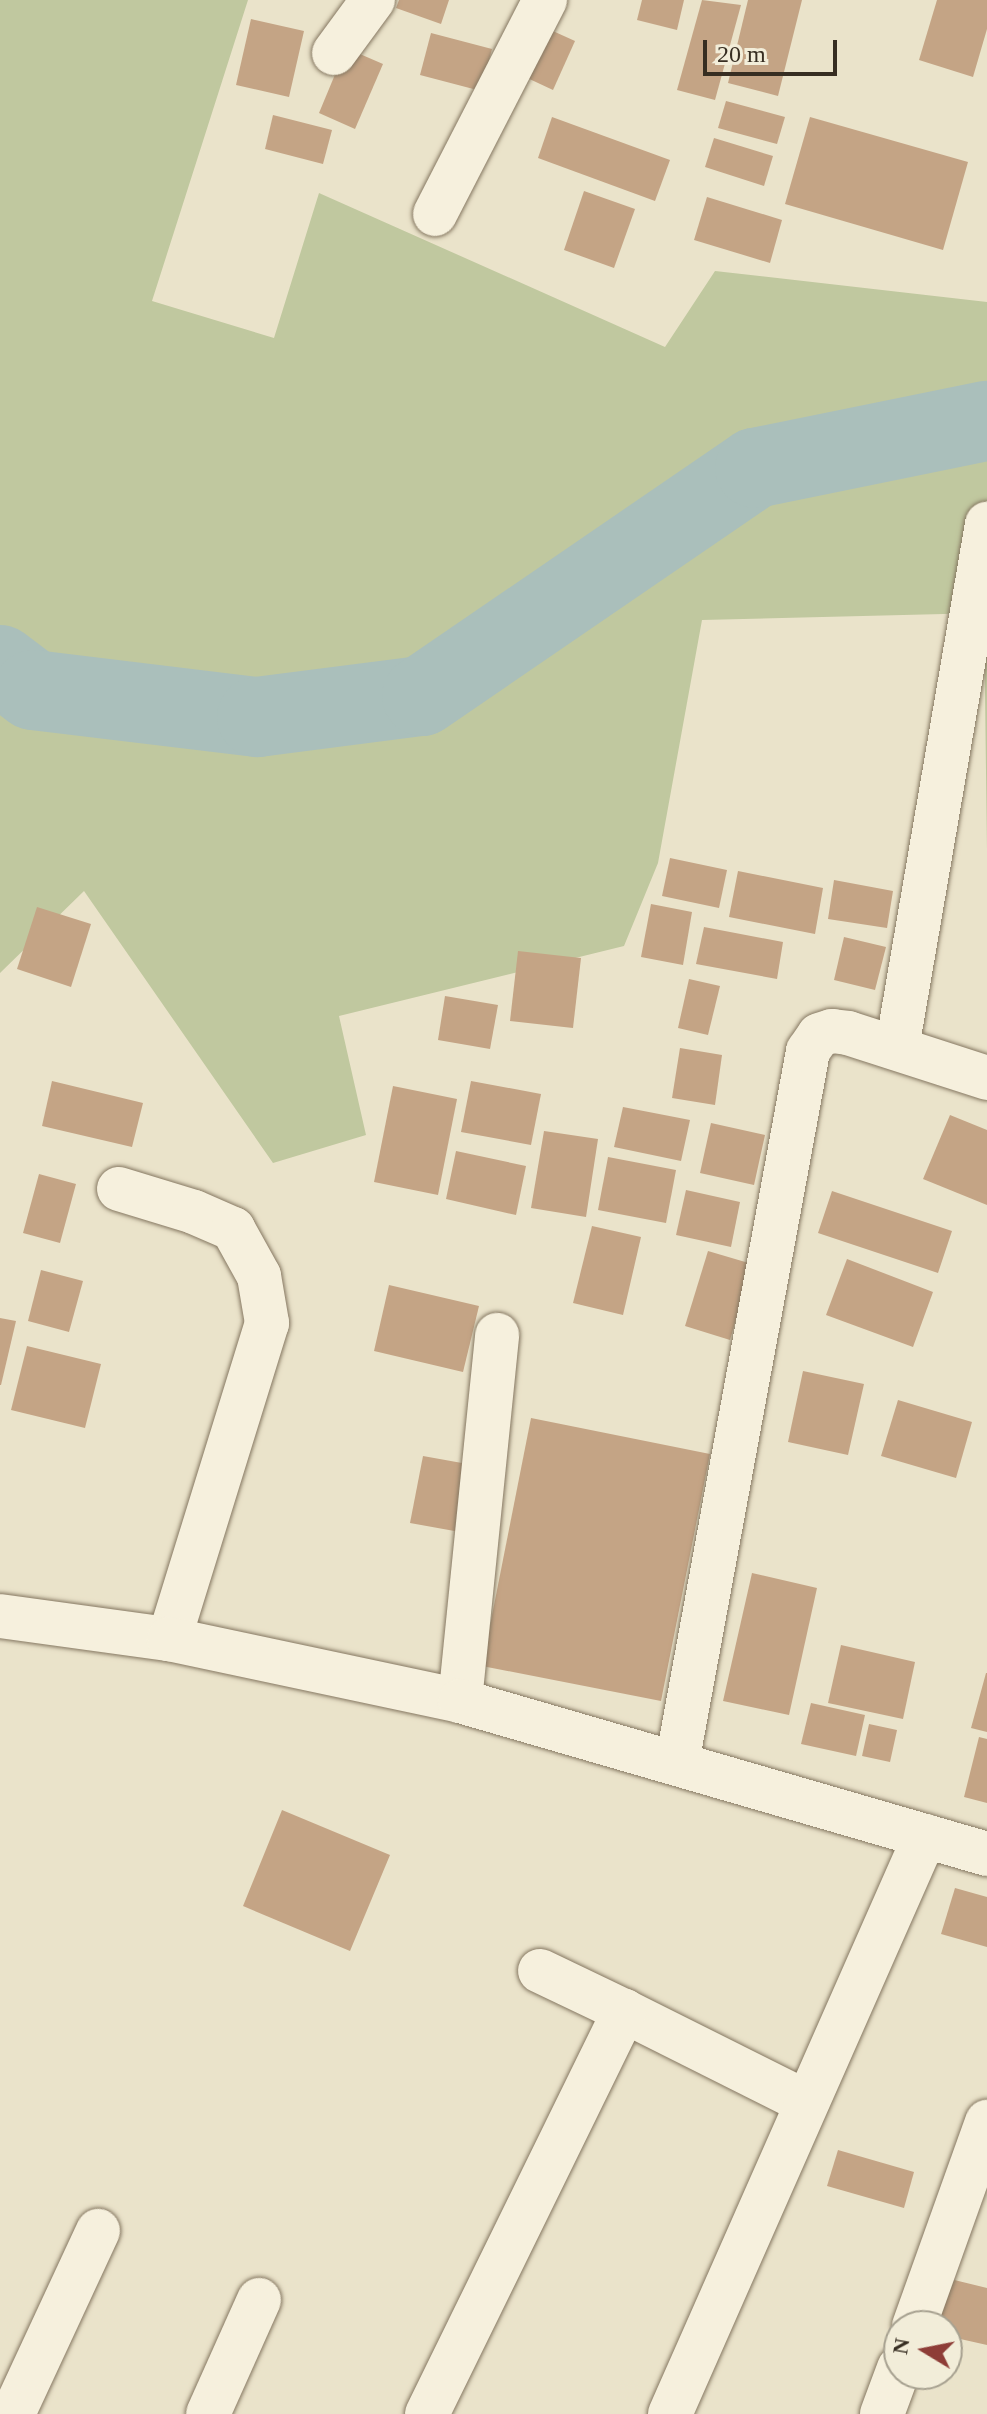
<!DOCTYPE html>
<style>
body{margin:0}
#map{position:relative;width:987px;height:2414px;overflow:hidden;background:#eae3ca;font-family:Georgia,serif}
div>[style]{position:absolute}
.green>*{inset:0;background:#c0c89f}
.river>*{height:80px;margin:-40px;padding:0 40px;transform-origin:40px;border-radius:40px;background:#aabfbb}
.building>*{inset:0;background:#c4a485}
.roads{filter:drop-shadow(0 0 2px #857761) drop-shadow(0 0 2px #857761)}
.minor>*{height:44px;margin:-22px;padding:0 22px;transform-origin:22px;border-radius:22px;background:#f6f0dd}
.tertiary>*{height:44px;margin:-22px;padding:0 22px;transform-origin:22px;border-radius:22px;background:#f6f0dd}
span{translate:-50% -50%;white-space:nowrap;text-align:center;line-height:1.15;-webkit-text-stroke:8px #f2edd9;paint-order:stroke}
.north{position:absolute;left:883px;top:2310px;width:80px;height:80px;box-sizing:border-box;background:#f2edd9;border:2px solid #a7a190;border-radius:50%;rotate:280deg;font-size:22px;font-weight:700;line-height:32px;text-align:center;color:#372e22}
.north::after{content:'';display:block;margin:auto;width:28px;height:36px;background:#8e3d37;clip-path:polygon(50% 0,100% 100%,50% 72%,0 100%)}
.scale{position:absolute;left:703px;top:40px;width:134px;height:36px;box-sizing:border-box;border:4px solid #372e22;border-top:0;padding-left:10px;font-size:24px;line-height:28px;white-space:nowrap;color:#372e22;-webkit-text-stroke:6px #f2edd9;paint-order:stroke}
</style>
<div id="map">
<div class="green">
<div style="clip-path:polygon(0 0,248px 0,152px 301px,274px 338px,319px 193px,665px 347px,715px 271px,987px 302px,987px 851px,984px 613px,702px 620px,658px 863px,624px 946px,339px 1016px,366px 1135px,273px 1163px,84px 891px,0 973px)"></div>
</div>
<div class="river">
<div style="left:0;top:665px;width:41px;rotate:37.1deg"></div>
<div style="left:33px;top:690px;width:226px;rotate:6.9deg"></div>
<div style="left:257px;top:717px;width:166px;rotate:-7.3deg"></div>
<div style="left:422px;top:696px;width:404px;rotate:-34.4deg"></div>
<div style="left:755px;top:468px;width:237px;rotate:-11.5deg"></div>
</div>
<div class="building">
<div style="clip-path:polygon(399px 0,449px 0,441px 24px,396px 8px)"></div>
<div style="clip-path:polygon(642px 0,684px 0,677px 30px,637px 20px)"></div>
<div style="clip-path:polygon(702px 0,741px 5px,715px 100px,677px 90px)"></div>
<div style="clip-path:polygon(748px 0,802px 0,778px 96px,728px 83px)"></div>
<div style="clip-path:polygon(937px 0,987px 0,987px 29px,973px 77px,919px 60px)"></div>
<div style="clip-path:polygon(251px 19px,304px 31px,289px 97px,236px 85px)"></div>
<div style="clip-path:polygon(544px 27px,575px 41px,553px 90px,523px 76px)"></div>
<div style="clip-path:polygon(431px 33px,492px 49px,481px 91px,420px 75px)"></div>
<div style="clip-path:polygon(346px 48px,383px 64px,355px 129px,319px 113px)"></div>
<div style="clip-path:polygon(726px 101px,785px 117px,777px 144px,718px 128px)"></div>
<div style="clip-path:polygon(273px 115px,332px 130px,323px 164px,265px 149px)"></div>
<div style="clip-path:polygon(552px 117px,670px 160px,655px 201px,538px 158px)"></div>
<div style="clip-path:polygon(810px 117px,968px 162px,943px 250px,785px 204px)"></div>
<div style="clip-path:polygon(714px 138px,773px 156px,764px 186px,705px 167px)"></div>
<div style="clip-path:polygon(584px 191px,635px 209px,614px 268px,564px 250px)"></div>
<div style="clip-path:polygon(707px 197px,782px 220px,770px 263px,694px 240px)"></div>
<div style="clip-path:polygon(670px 858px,727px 870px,719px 908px,662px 896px)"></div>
<div style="clip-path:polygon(738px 871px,823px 888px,815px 934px,729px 917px)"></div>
<div style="clip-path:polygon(834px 880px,893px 891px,887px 928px,828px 919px)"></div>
<div style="clip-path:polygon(651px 904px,692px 912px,683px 965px,641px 957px)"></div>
<div style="clip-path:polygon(37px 907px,91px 924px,71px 987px,17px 969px)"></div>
<div style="clip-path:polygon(704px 927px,783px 942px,777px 979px,696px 964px)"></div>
<div style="clip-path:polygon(844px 937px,886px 947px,875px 990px,834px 980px)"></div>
<div style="clip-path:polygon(518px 951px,581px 958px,573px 1028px,510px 1021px)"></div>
<div style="clip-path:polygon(689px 979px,720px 986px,708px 1035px,678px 1028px)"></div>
<div style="clip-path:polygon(445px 996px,498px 1005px,490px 1049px,438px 1040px)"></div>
<div style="clip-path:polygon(680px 1048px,722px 1055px,715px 1105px,672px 1098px)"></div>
<div style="clip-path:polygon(52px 1081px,143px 1103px,132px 1147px,42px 1126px)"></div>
<div style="clip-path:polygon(471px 1081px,541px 1094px,531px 1145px,461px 1132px)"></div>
<div style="clip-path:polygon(393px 1086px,457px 1099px,438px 1195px,374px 1182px)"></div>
<div style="clip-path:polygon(623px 1107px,690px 1120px,681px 1161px,614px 1147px)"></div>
<div style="clip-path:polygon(950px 1115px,987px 1130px,987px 1205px,923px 1179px)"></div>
<div style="clip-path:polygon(711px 1123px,765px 1135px,754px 1185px,700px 1173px)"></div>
<div style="clip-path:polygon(544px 1131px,598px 1139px,586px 1217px,531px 1208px)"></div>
<div style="clip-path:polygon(456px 1151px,526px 1166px,516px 1215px,446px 1199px)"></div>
<div style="clip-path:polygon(608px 1157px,676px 1170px,666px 1223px,598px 1210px)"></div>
<div style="clip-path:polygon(39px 1174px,76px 1184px,60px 1243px,23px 1233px)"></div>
<div style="clip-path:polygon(686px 1190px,740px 1202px,731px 1247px,676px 1235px)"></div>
<div style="clip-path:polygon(832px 1191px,952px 1231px,938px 1273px,818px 1233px)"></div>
<div style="clip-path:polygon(592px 1226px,641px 1237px,623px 1315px,573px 1303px)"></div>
<div style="clip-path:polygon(708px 1251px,752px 1264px,730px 1340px,685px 1326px)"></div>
<div style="clip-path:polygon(847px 1259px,933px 1292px,913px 1347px,826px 1315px)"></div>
<div style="clip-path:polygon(41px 1270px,83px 1281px,69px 1332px,28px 1321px)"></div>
<div style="clip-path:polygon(389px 1285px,479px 1306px,463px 1372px,374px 1351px)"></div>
<div style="clip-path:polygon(0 1318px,16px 1321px,1px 1385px,0 1385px)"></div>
<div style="clip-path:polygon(27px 1346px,101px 1364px,85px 1428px,11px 1410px)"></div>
<div style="clip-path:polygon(803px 1371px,864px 1384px,848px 1455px,788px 1442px)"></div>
<div style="clip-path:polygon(898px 1400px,972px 1422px,956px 1478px,881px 1456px)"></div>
<div style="clip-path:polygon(531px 1418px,710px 1454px,661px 1701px,482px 1666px)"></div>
<div style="clip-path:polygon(423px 1456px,473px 1465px,460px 1532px,410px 1523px)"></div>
<div style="clip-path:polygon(752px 1573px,817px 1588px,789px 1715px,723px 1701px)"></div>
<div style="clip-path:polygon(841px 1645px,915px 1662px,903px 1719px,828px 1703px)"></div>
<div style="clip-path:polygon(986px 1673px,987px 1673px,987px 1732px,971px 1728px)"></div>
<div style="clip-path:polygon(811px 1703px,865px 1715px,856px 1756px,801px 1744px)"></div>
<div style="clip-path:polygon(869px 1724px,897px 1730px,890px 1762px,862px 1756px)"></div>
<div style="clip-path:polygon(979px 1737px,987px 1739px,987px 1803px,964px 1797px)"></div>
<div style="clip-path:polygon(282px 1810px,390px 1855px,350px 1951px,243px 1906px)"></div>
<div style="clip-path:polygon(955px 1888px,987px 1897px,987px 1947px,941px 1934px)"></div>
<div style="clip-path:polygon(838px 2150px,914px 2172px,904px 2208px,827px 2186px)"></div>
<div style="clip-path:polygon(938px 2276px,987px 2288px,987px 2345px,947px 2336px,947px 2326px,926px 2326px)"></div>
</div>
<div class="roads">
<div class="minor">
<div style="left:334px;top:53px;width:66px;rotate:-53.7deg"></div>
<div style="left:435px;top:214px;width:241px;rotate:-62.8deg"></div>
<div style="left:897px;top:1048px;width:532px;rotate:-80.25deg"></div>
<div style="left:119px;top:1189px;width:78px;rotate:17deg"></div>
<div style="left:194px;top:1212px;width:43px;rotate:23.6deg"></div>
<div style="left:233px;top:1229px;width:54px;rotate:61deg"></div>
<div style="left:259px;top:1276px;width:48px;rotate:80.3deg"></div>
<div style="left:267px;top:1323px;width:331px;rotate:107.2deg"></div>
<div style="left:460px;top:1701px;width:368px;rotate:-84.2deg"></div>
<div style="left:677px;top:1763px;width:724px;rotate:-79.57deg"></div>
<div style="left:808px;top:1051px;width:19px;rotate:-55deg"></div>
<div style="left:819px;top:1035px;width:14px;rotate:-17deg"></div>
<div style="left:832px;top:1031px;width:16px;rotate:7deg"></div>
<div style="left:848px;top:1033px;width:146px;rotate:17.9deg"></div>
<div style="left:624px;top:2011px;width:203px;rotate:26.6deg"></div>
<div style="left:914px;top:2326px;width:217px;rotate:-70.3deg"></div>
<div style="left:13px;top:2414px;width:202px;rotate:-65.1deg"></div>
<div style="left:208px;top:2414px;width:125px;rotate:-65.9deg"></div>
<div style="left:427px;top:2414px;width:449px;rotate:-63.9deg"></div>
<div style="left:624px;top:2011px;width:93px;rotate:-154.5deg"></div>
<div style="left:670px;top:2414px;width:632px;rotate:-66.19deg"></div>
<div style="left:882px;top:2414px;width:49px;rotate:-69.7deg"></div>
</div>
<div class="tertiary">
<div style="left:0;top:1616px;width:171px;rotate:7.8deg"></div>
<div style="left:169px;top:1639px;width:298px;rotate:12deg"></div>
<div style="left:460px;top:1701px;width:549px;rotate:16.19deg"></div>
</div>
</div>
<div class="north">N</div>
<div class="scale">20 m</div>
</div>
